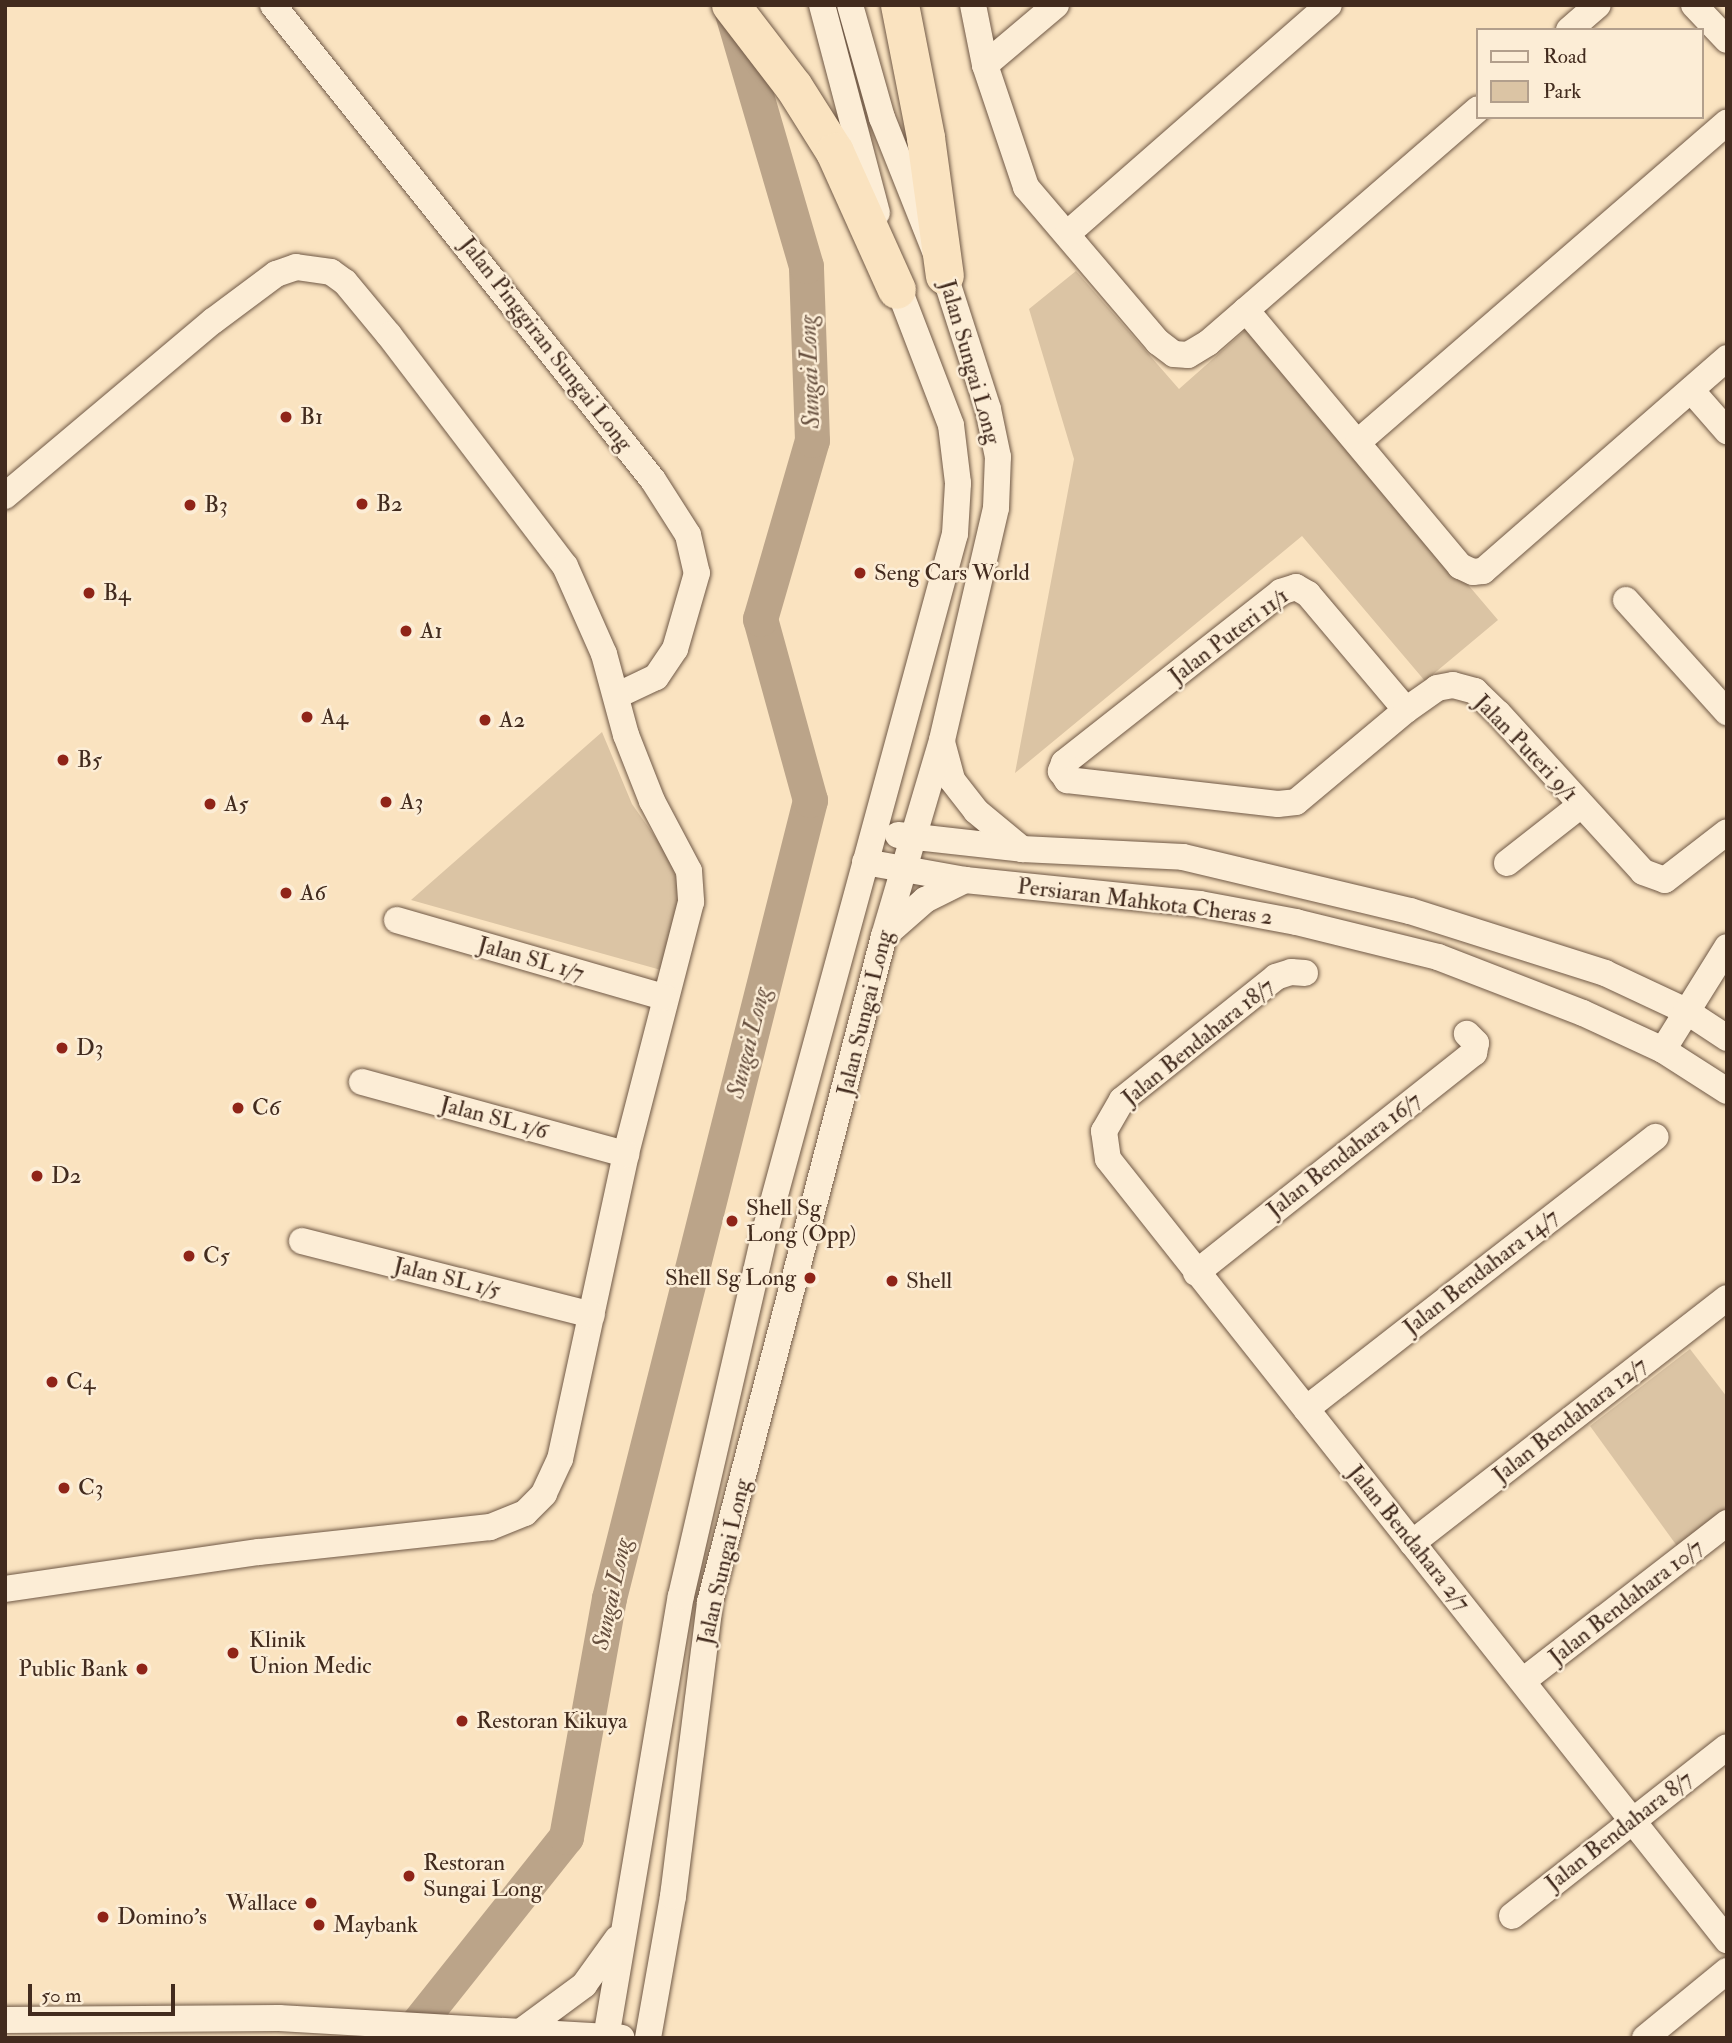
<!DOCTYPE html>
<style>
body{margin:0}
#map{position:relative;width:1732px;height:2043px;overflow:hidden;background:#fae3c0;font-family:"IM FELL Double Pica",serif}
div>[style]{position:absolute}
.green>*{inset:0;background:#dbc4a4}
.river>*{height:35px;margin:-17.5px;padding:0 17.5px;transform-origin:17.5px;border-radius:17.5px;background:#bba489}
.roads{filter:drop-shadow(0 0 2px #705946) drop-shadow(0 0 2px #705946)}
.minor>*{height:26px;margin:-13px;padding:0 13px;transform-origin:13px;border-radius:13px;background:#fcedd6}
.highway>*{height:38px;margin:-19px;padding:0 19px;transform-origin:19px;border-radius:19px;background:#fae3c0}
.dots>*{width:19px;height:19px;translate:-50% -50%;box-sizing:border-box;border:4px solid #fcedd6;border-radius:50%}
span{translate:-50% -50%;white-space:nowrap;text-align:center;line-height:1.15;-webkit-text-stroke:5px #fcedd6;paint-order:stroke}
.street-label{font-size:23px;color:#422b1e}
.poi-label{font-size:23px;color:#422b1e}
.left{translate:0 -50%;text-align:left}
.right{translate:-100% -50%;text-align:right}
.water-label{font-size:24px;color:#664f3e;font-style:italic}
.frame{position:absolute;inset:0;border:7px solid #422b1e;pointer-events:none}
.legend{position:absolute;left:1476px;top:28px;width:228px;height:91px;box-sizing:border-box;background:#fcedd6;border:2px solid #b29f8c;margin:0;padding:9px 12px;list-style:none;font-size:21px;color:#422b1e}
.legend li{display:flex;align-items:center;gap:14px;height:35px}
.legend b{width:35px;border:2px solid #b29f8c}
.scale{position:absolute;left:28px;top:1984px;width:147px;height:32px;box-sizing:border-box;border:4px solid #422b1e;border-top:0;padding-left:9px;font-size:21px;line-height:24px;white-space:nowrap;color:#422b1e;-webkit-text-stroke:5px #fcedd6;paint-order:stroke}
</style>
<div id="map">
<div class="green">
<div style="clip-path:polygon(1076px 271px,1179px 389px,1249px 327px,1498px 620px,1425px 681px,1302px 536px,1015px 773px,1074px 459px,1029px 309px)"></div>
<div style="clip-path:polygon(602px 732px,632px 804px,670px 858px,682px 897px,661px 970px,411px 900px)"></div>
<div style="clip-path:polygon(1690px 1349px,1727px 1397px,1727px 1508px,1677px 1546px,1590px 1426px)"></div>
</div>
<div class="river">
<div style="left:406px;top:2038px;width:257px;rotate:-51.5deg"></div>
<div style="left:566px;top:1837px;width:243px;rotate:-79.8deg"></div>
<div style="left:609px;top:1598px;width:823px;rotate:-75.86deg"></div>
<div style="left:810px;top:800px;width:188px;rotate:-105.4deg"></div>
<div style="left:760px;top:619px;width:186px;rotate:-73.8deg"></div>
<div style="left:812px;top:440px;width:174px;rotate:-92deg"></div>
<div style="left:806px;top:266px;width:268px;rotate:-106.3deg"></div>
</div>
<div class="roads">
<div class="minor">
<div style="left:273px;top:5px;width:608px;rotate:51.34deg"></div>
<div style="left:653px;top:480px;width:65px;rotate:57.5deg"></div>
<div style="left:688px;top:535px;width:39px;rotate:77deg"></div>
<div style="left:697px;top:573px;width:79px;rotate:106.1deg"></div>
<div style="left:675px;top:649px;width:34px;rotate:124deg"></div>
<div style="left:656px;top:677px;width:44px;rotate:154.6deg"></div>
<div style="left:822px;top:5px;width:215px;rotate:75.2deg"></div>
<div style="left:973px;top:5px;width:61px;rotate:78.7deg"></div>
<div style="left:985px;top:65px;width:129px;rotate:71.4deg"></div>
<div style="left:1026px;top:187px;width:204px;rotate:49.6deg"></div>
<div style="left:1158px;top:342px;width:20px;rotate:37deg"></div>
<div style="left:1174px;top:354px;width:14px;rotate:4deg"></div>
<div style="left:1188px;top:355px;width:23px;rotate:-31deg"></div>
<div style="left:1208px;top:343px;width:357px;rotate:-40.9deg"></div>
<div style="left:1694px;top:5px;width:48px;rotate:46.7deg"></div>
<div style="left:1569px;top:30px;width:38px;rotate:-41deg"></div>
<div style="left:985px;top:65px;width:93px;rotate:-40.2deg"></div>
<div style="left:1067px;top:234px;width:348px;rotate:-41.2deg"></div>
<div style="left:1246px;top:310px;width:334px;rotate:50.1deg"></div>
<div style="left:1460px;top:566px;width:14px;rotate:25deg"></div>
<div style="left:1473px;top:572px;width:10px;rotate:-6deg"></div>
<div style="left:1483px;top:571px;width:324px;rotate:-41.1deg"></div>
<div style="left:1691px;top:390px;width:55px;rotate:48.7deg"></div>
<div style="left:1358px;top:442px;width:488px;rotate:-40.9deg"></div>
<div style="left:5px;top:496px;width:272px;rotate:-40.1deg"></div>
<div style="left:213px;top:321px;width:79px;rotate:-36.7deg"></div>
<div style="left:276px;top:274px;width:21px;rotate:-19deg"></div>
<div style="left:296px;top:267px;width:35px;rotate:8deg"></div>
<div style="left:331px;top:272px;width:17px;rotate:36deg"></div>
<div style="left:345px;top:282px;width:69px;rotate:50.3deg"></div>
<div style="left:389px;top:335px;width:290px;rotate:52.7deg"></div>
<div style="left:565px;top:566px;width:96px;rotate:66.1deg"></div>
<div style="left:604px;top:654px;width:84px;rotate:74.8deg"></div>
<div style="left:626px;top:735px;width:71px;rotate:68.5deg"></div>
<div style="left:652px;top:801px;width:79px;rotate:62.1deg"></div>
<div style="left:689px;top:871px;width:31px;rotate:86deg"></div>
<div style="left:691px;top:902px;width:260px;rotate:104.5deg"></div>
<div style="left:626px;top:1154px;width:312px;rotate:102.2deg"></div>
<div style="left:560px;top:1459px;width:38px;rotate:115deg"></div>
<div style="left:544px;top:1494px;width:27px;rotate:135deg"></div>
<div style="left:525px;top:1513px;width:38px;rotate:158deg"></div>
<div style="left:490px;top:1527px;width:233px;rotate:173.8deg"></div>
<div style="left:258px;top:1552px;width:256px;rotate:171.7deg"></div>
<div style="left:1626px;top:600px;width:151px;rotate:48deg"></div>
<div style="left:1406px;top:710px;width:152px;rotate:-130.2deg"></div>
<div style="left:1308px;top:594px;width:14px;rotate:-150deg"></div>
<div style="left:1296px;top:587px;width:16px;rotate:162deg"></div>
<div style="left:1281px;top:592px;width:276px;rotate:141.8deg"></div>
<div style="left:1064px;top:763px;width:9px;rotate:111deg"></div>
<div style="left:1061px;top:771px;width:11px;rotate:56deg"></div>
<div style="left:1067px;top:780px;width:212px;rotate:6.5deg"></div>
<div style="left:1278px;top:804px;width:18px;rotate:-6deg"></div>
<div style="left:1296px;top:802px;width:143px;rotate:-39.9deg"></div>
<div style="left:1406px;top:710px;width:38px;rotate:-35deg"></div>
<div style="left:1437px;top:688px;width:16px;rotate:-11deg"></div>
<div style="left:1453px;top:685px;width:23px;rotate:15deg"></div>
<div style="left:1475px;top:691px;width:32px;rotate:44deg"></div>
<div style="left:1498px;top:713px;width:215px;rotate:47.6deg"></div>
<div style="left:1643px;top:872px;width:23px;rotate:20deg"></div>
<div style="left:1665px;top:880px;width:78px;rotate:-37.7deg"></div>
<div style="left:942px;top:742px;width:39px;rotate:75deg"></div>
<div style="left:952px;top:780px;width:39px;rotate:52deg"></div>
<div style="left:976px;top:811px;width:60px;rotate:39.6deg"></div>
<div style="left:898px;top:835px;width:125px;rotate:6.4deg"></div>
<div style="left:1022px;top:849px;width:161px;rotate:2.8deg"></div>
<div style="left:1183px;top:857px;width:233px;rotate:13.4deg"></div>
<div style="left:1410px;top:911px;width:205px;rotate:17.6deg"></div>
<div style="left:1605px;top:973px;width:89px;rotate:25.1deg"></div>
<div style="left:1686px;top:1011px;width:49px;rotate:33.4deg"></div>
<div style="left:865px;top:862px;width:102px;rotate:10.2deg"></div>
<div style="left:965px;top:880px;width:236px;rotate:5.8deg"></div>
<div style="left:1200px;top:904px;width:98px;rotate:10.6deg"></div>
<div style="left:1296px;top:922px;width:146px;rotate:13.8deg"></div>
<div style="left:1438px;top:957px;width:155px;rotate:21.1deg"></div>
<div style="left:1583px;top:1013px;width:88px;rotate:24.8deg"></div>
<div style="left:1663px;top:1050px;width:76px;rotate:32.6deg"></div>
<div style="left:1507px;top:863px;width:94px;rotate:-38.1deg"></div>
<div style="left:397px;top:920px;width:278px;rotate:16.1deg"></div>
<div style="left:884px;top:936px;width:55px;rotate:-41.3deg"></div>
<div style="left:925px;top:900px;width:45px;rotate:-26.6deg"></div>
<div style="left:1305px;top:973px;width:14px;rotate:-176deg"></div>
<div style="left:1291px;top:972px;width:16px;rotate:162deg"></div>
<div style="left:1276px;top:977px;width:197px;rotate:141.4deg"></div>
<div style="left:1122px;top:1100px;width:36px;rotate:120deg"></div>
<div style="left:1104px;top:1131px;width:28px;rotate:82deg"></div>
<div style="left:1108px;top:1159px;width:997px;rotate:51.6deg"></div>
<div style="left:1663px;top:1050px;width:121px;rotate:-58.1deg"></div>
<div style="left:362px;top:1082px;width:274px;rotate:15.3deg"></div>
<div style="left:302px;top:1241px;width:299px;rotate:14.3deg"></div>
<div style="left:1196px;top:1273px;width:355px;rotate:-38.4deg"></div>
<div style="left:1474px;top:1053px;width:10px;rotate:-79deg"></div>
<div style="left:1476px;top:1043px;width:13px;rotate:-135deg"></div>
<div style="left:1306px;top:1409px;width:443px;rotate:-37.9deg"></div>
<div style="left:1412px;top:1543px;width:399px;rotate:-37.9deg"></div>
<div style="left:1524px;top:1680px;width:257px;rotate:-37.7deg"></div>
<div style="left:1512px;top:1916px;width:273px;rotate:-38.2deg"></div>
<div style="left:5px;top:2020px;width:274px;rotate:-0.4deg"></div>
<div style="left:279px;top:2018px;width:343px;rotate:3.3deg"></div>
<div style="left:519px;top:2033px;width:81px;rotate:-36.4deg"></div>
<div style="left:584px;top:1985px;width:57px;rotate:-54.3deg"></div>
<div style="left:606px;top:2038px;width:448px;rotate:-80.4deg"></div>
<div style="left:681px;top:1596px;width:378px;rotate:-77deg"></div>
<div style="left:766px;top:1228px;width:719px;rotate:-74.77deg"></div>
<div style="left:955px;top:534px;width:51px;rotate:-86.6deg"></div>
<div style="left:958px;top:483px;width:58px;rotate:-96.9deg"></div>
<div style="left:951px;top:425px;width:162px;rotate:-111deg"></div>
<div style="left:648px;top:2038px;width:144px;rotate:-80deg"></div>
<div style="left:673px;top:1896px;width:296px;rotate:-82.8deg"></div>
<div style="left:710px;top:1602px;width:688px;rotate:-75.36deg"></div>
<div style="left:884px;top:936px;width:204px;rotate:-73.5deg"></div>
<div style="left:942px;top:740px;width:238px;rotate:-76.9deg"></div>
<div style="left:996px;top:508px;width:51px;rotate:-87.8deg"></div>
<div style="left:998px;top:457px;width:49px;rotate:-101.8deg"></div>
<div style="left:988px;top:409px;width:140px;rotate:-107.9deg"></div>
<div style="left:945px;top:276px;width:170px;rotate:-111.7deg"></div>
<div style="left:882px;top:118px;width:117px;rotate:-105.8deg"></div>
<div style="left:1645px;top:2038px;width:106px;rotate:-39.3deg"></div>
</div>
<div class="highway">
<div style="left:731px;top:5px;width:103px;rotate:52.5deg"></div>
<div style="left:794px;top:87px;width:77px;rotate:57.8deg"></div>
<div style="left:835px;top:152px;width:151px;rotate:65.8deg"></div>
<div style="left:900px;top:5px;width:136px;rotate:78.9deg"></div>
<div style="left:926px;top:138px;width:139px;rotate:82.2deg"></div>
</div>
</div>
<div class="dots">
<div style="left:286px;top:417px;background:#8f2418"></div>
<div style="left:362px;top:504px;background:#8f2418"></div>
<div style="left:190px;top:505px;background:#8f2418"></div>
<div style="left:860px;top:573px;background:#8f2418"></div>
<div style="left:89px;top:593px;background:#8f2418"></div>
<div style="left:406px;top:631px;background:#8f2418"></div>
<div style="left:307px;top:717px;background:#8f2418"></div>
<div style="left:485px;top:720px;background:#8f2418"></div>
<div style="left:63px;top:760px;background:#8f2418"></div>
<div style="left:386px;top:802px;background:#8f2418"></div>
<div style="left:210px;top:804px;background:#8f2418"></div>
<div style="left:286px;top:893px;background:#8f2418"></div>
<div style="left:62px;top:1048px;background:#8f2418"></div>
<div style="left:238px;top:1108px;background:#8f2418"></div>
<div style="left:37px;top:1176px;background:#8f2418"></div>
<div style="left:732px;top:1221px;background:#8f2418"></div>
<div style="left:189px;top:1256px;background:#8f2418"></div>
<div style="left:810px;top:1278px;background:#8f2418"></div>
<div style="left:892px;top:1281px;background:#8f2418"></div>
<div style="left:52px;top:1382px;background:#8f2418"></div>
<div style="left:64px;top:1488px;background:#8f2418"></div>
<div style="left:233px;top:1653px;background:#8f2418"></div>
<div style="left:142px;top:1669px;background:#8f2418"></div>
<div style="left:462px;top:1721px;background:#8f2418"></div>
<div style="left:409px;top:1876px;background:#8f2418"></div>
<div style="left:311px;top:1903px;background:#8f2418"></div>
<div style="left:103px;top:1917px;background:#8f2418"></div>
<div style="left:319px;top:1925px;background:#8f2418"></div>
</div>
<div class="street-label">
<span style="left:546px;top:344px;rotate:52deg">Jalan Pinggiran Sungai Long</span>
<span style="left:970px;top:362px;rotate:74deg">Jalan Sungai Long</span>
<span style="left:1229px;top:636px;rotate:-37deg">Jalan Puteri 11/1</span>
<span style="left:1526px;top:748px;rotate:46deg">Jalan Puteri 9/1</span>
<span style="left:1145px;top:902px;rotate:7deg">Persiaran Mahkota Cheras 2</span>
<span style="left:531px;top:959px;rotate:16deg">Jalan SL 1/7</span>
<span style="left:865px;top:1013px;rotate:-76deg">Jalan Sungai Long</span>
<span style="left:1198px;top:1042px;rotate:-39deg">Jalan Bendahara 18/7</span>
<span style="left:494px;top:1118px;rotate:15deg">Jalan SL 1/6</span>
<span style="left:1344px;top:1155px;rotate:-38deg">Jalan Bendahara 16/7</span>
<span style="left:1481px;top:1272px;rotate:-38deg">Jalan Bendahara 14/7</span>
<span style="left:447px;top:1278px;rotate:14deg">Jalan SL 1/5</span>
<span style="left:1570px;top:1420px;rotate:-38deg">Jalan Bendahara 12/7</span>
<span style="left:1409px;top:1538px;rotate:51deg">Jalan Bendahara 2/7</span>
<span style="left:724px;top:1562px;rotate:-77deg">Jalan Sungai Long</span>
<span style="left:1626px;top:1602px;rotate:-38deg">Jalan Bendahara 10/7</span>
<span style="left:1619px;top:1831px;rotate:-38deg">Jalan Bendahara 8/7</span>
</div>
<div class="poi-label">
<span class="left" style="left:300px;top:417px">B1</span>
<span class="left" style="left:376px;top:504px">B2</span>
<span class="left" style="left:204px;top:505px">B3</span>
<span class="left" style="left:874px;top:573px">Seng Cars World</span>
<span class="left" style="left:103px;top:593px">B4</span>
<span class="left" style="left:420px;top:631px">A1</span>
<span class="left" style="left:321px;top:717px">A4</span>
<span class="left" style="left:499px;top:720px">A2</span>
<span class="left" style="left:77px;top:760px">B5</span>
<span class="left" style="left:400px;top:802px">A3</span>
<span class="left" style="left:224px;top:804px">A5</span>
<span class="left" style="left:300px;top:893px">A6</span>
<span class="left" style="left:76px;top:1048px">D3</span>
<span class="left" style="left:252px;top:1108px">C6</span>
<span class="left" style="left:51px;top:1176px">D2</span>
<span class="left" style="left:746px;top:1221px">Shell Sg<br>Long (Opp)</span>
<span class="left" style="left:203px;top:1256px">C5</span>
<span class="right" style="left:796px;top:1278px">Shell Sg Long</span>
<span class="left" style="left:906px;top:1281px">Shell</span>
<span class="left" style="left:66px;top:1382px">C4</span>
<span class="left" style="left:78px;top:1488px">C3</span>
<span class="left" style="left:249px;top:1653px">Klinik<br>Union Medic</span>
<span class="right" style="left:128px;top:1669px">Public Bank</span>
<span class="left" style="left:476px;top:1721px">Restoran Kikuya</span>
<span class="left" style="left:423px;top:1876px">Restoran<br>Sungai Long</span>
<span class="right" style="left:297px;top:1903px">Wallace</span>
<span class="left" style="left:117px;top:1917px">Domino's</span>
<span class="left" style="left:333px;top:1925px">Maybank</span>
</div>
<div class="water-label">
<span style="left:810px;top:372px;rotate:-92deg">Sungai Long</span>
<span style="left:749px;top:1043px;rotate:-76deg">Sungai Long</span>
<span style="left:612px;top:1594px;rotate:-78deg">Sungai Long</span>
</div>
<div class="frame"></div>
<ul class="legend">
<li><b style="height:9px;background:#fcedd6"></b>Road</li>
<li><b style="height:19px;background:#dbc4a4"></b>Park</li>
</ul>
<div class="scale">50 m</div>
</div>
